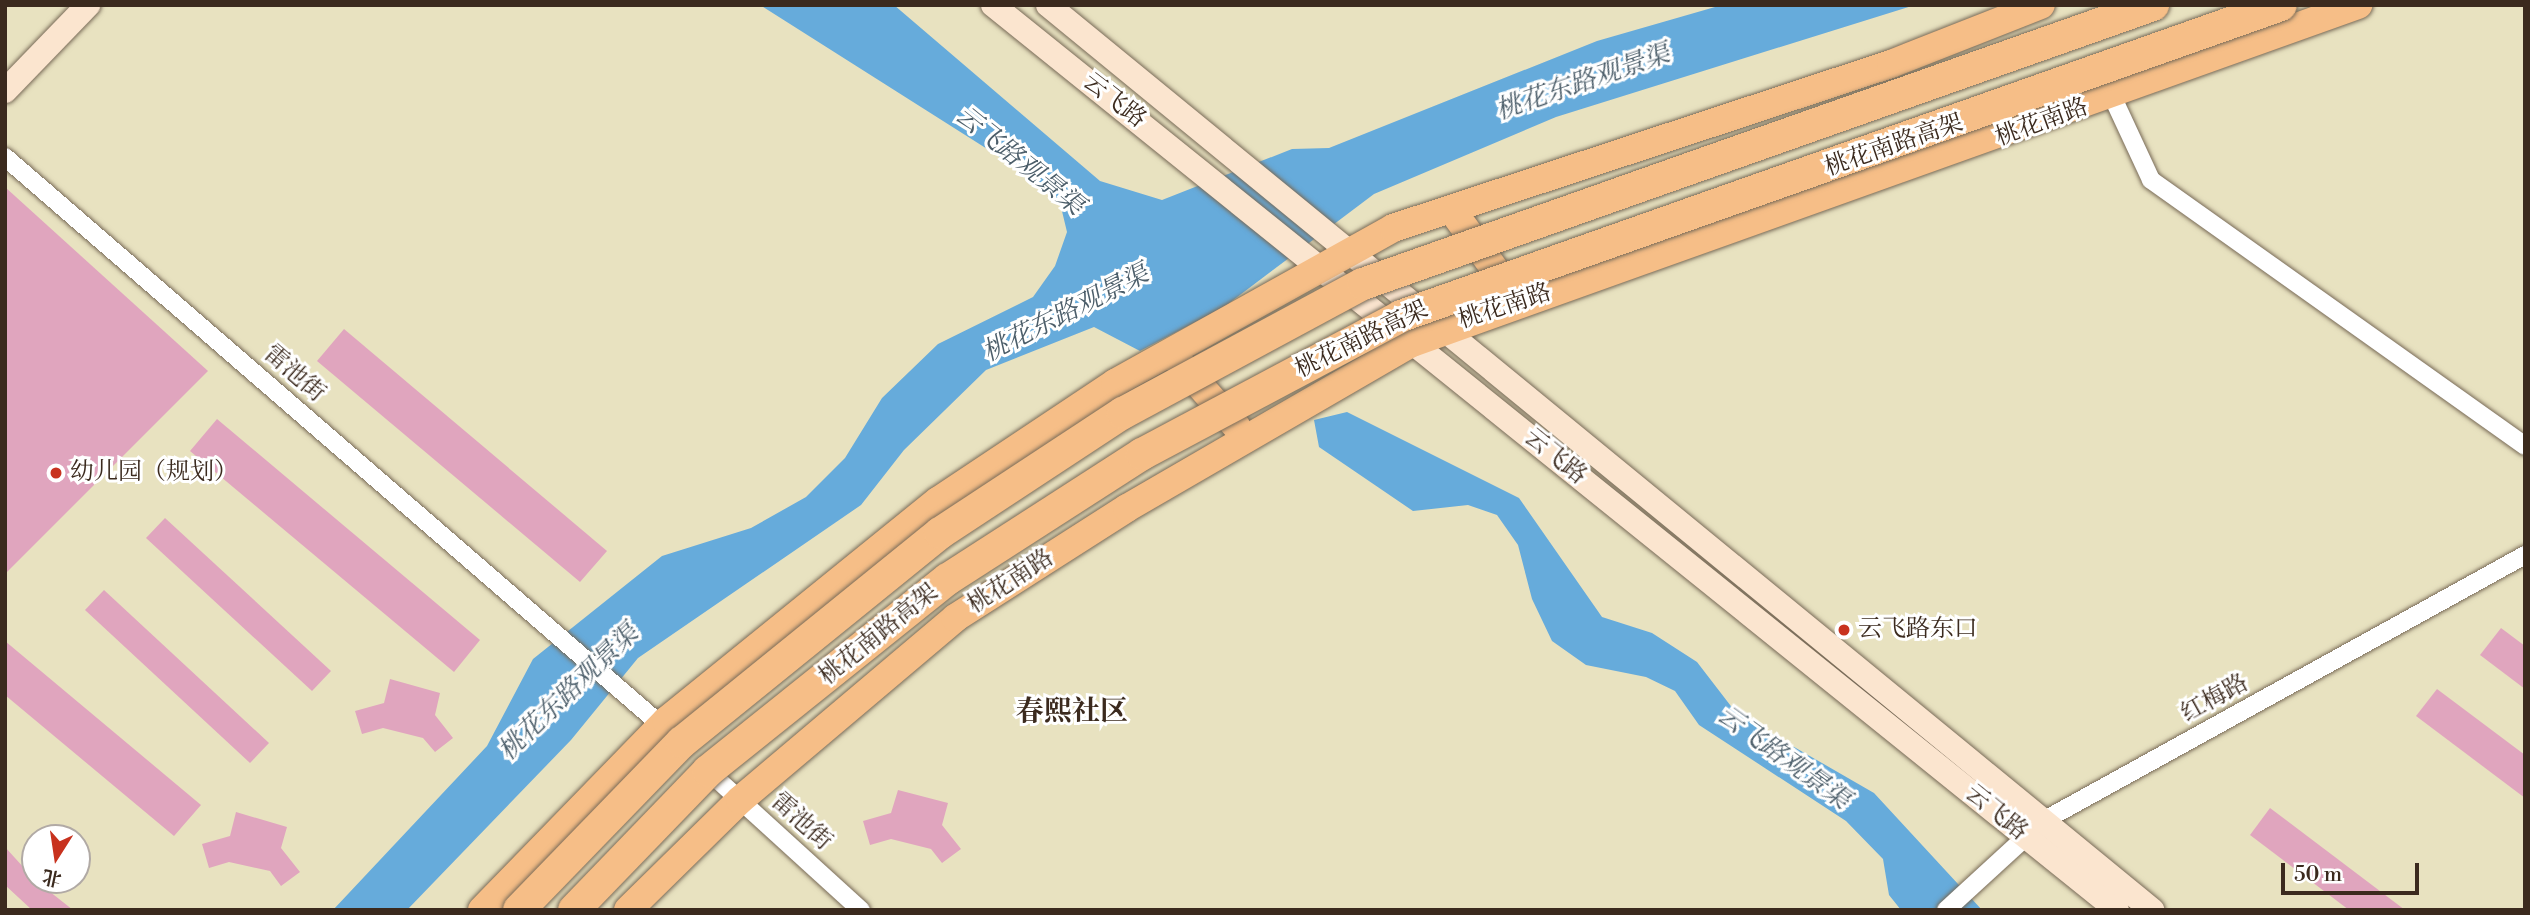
<!DOCTYPE html>
<meta charset="utf-8">
<style>
body{margin:0}
#map{position:relative;width:2530px;height:915px;overflow:hidden;background:#e8e2c0;font-family:"Libre Bodoni","Noto Serif SC",serif}
div>[style]{position:absolute}
.water>*{inset:0;background:#66abdb}
.building>*{inset:0;background:#e0a5be}
.roads{filter:drop-shadow(0 0 2px #786a57) drop-shadow(0 0 2px #786a57)}
.street>*{height:18px;margin:-9px;padding:0 9px;transform-origin:9px;border-radius:9px;background:#fff}
.secondary>*{height:24px;margin:-12px;padding:0 12px;transform-origin:12px;border-radius:12px;background:#fbe5cf}
.primary>*{height:28px;margin:-14px;padding:0 14px;transform-origin:14px;border-radius:14px;background:#f6be87}
.bridges{filter:drop-shadow(0 0 2px #786a57) drop-shadow(0 0 2px #786a57)}
.highway-bridge>*{height:32px;margin:-16px;padding:0 16px;transform-origin:16px;border-radius:16px;background:#f6be87}
.dots>*{width:19px;height:19px;translate:-50% -50%;box-sizing:border-box;border:4px solid #fff;border-radius:50%}
span{translate:-50% -50%;white-space:nowrap;text-align:center;line-height:1.15;-webkit-text-stroke:6px #fff;paint-order:stroke}
.street-label{font-size:24px;color:#3b2a1e}
.poi-label{font-size:24px;color:#3b2a1e}
.left{translate:0 -50%;text-align:left}
.water-label{font-size:26px;color:#4c5e6a;font-style:italic}
.quarter-label{font-size:28px;color:#3b2a1e;font-weight:700}
.frame{position:absolute;inset:0;border:7px solid #3b2a1e;pointer-events:none}
.north{position:absolute;left:21px;top:824px;width:70px;height:70px;box-sizing:border-box;background:#fff;border:2px solid #b1aaa5;border-radius:50%;rotate:192deg;font-size:19px;font-weight:700;line-height:28px;text-align:center;color:#3b2a1e}
.north::after{content:'';display:block;margin:auto;width:24px;height:32px;background:#c8321e;clip-path:polygon(50% 0,100% 100%,50% 72%,0 100%)}
.scale{position:absolute;left:2281px;top:863px;width:138px;height:32px;box-sizing:border-box;border:4px solid #3b2a1e;border-top:0;padding-left:9px;font-size:21px;line-height:24px;white-space:nowrap;color:#3b2a1e;-webkit-text-stroke:5px #fff;paint-order:stroke}
</style>
<div id="map">
<div class="water">
<div style="clip-path:polygon(760px 5px,894px 5px,1100px 181px,1162px 200px,1292px 149px,1329px 148px,1597px 41px,1722px 5px,1915px 5px,1556px 117px,1374px 194px,1224px 307px,1140px 351px,1094px 327px,986px 370px,904px 450px,861px 505px,638px 658px,571px 740px,407px 910px,333px 910px,487px 746px,533px 659px,662px 556px,751px 528px,806px 497px,845px 458px,882px 398px,938px 344px,1033px 297px,1055px 266px,1067px 232px,1061px 207px,1044px 185px)"></div>
<div style="clip-path:polygon(1347px 412px,1519px 498px,1602px 617px,1652px 633px,1697px 662px,1737px 714px,1874px 793px,1982px 910px,1901px 910px,1889px 895px,1883px 859px,1846px 821px,1699px 725px,1675px 691px,1646px 677px,1586px 665px,1552px 641px,1532px 599px,1518px 545px,1497px 515px,1468px 505px,1413px 511px,1319px 447px,1314px 420px)"></div>
</div>
<div class="building">
<div style="clip-path:polygon(5px 187px,208px 371px,5px 574px)"></div>
<div style="clip-path:polygon(344px 329px,607px 551px,580px 582px,317px 361px)"></div>
<div style="clip-path:polygon(217px 419px,480px 640px,454px 672px,190px 451px)"></div>
<div style="clip-path:polygon(165px 518px,331px 671px,312px 691px,146px 538px)"></div>
<div style="clip-path:polygon(104px 590px,269px 743px,250px 763px,85px 610px)"></div>
<div style="clip-path:polygon(2501px 628px,2525px 646px,2525px 689px,2480px 655px)"></div>
<div style="clip-path:polygon(5px 641px,201px 805px,174px 836px,5px 695px)"></div>
<div style="clip-path:polygon(390px 679px,440px 693px,435px 715px,453px 738px,435px 752px,423px 738px,383px 728px,362px 734px,355px 711px,384px 703px)"></div>
<div style="clip-path:polygon(2437px 689px,2525px 755px,2525px 798px,2416px 716px)"></div>
<div style="clip-path:polygon(898px 790px,948px 803px,942px 825px,961px 849px,942px 863px,931px 849px,891px 839px,870px 845px,863px 821px,891px 813px)"></div>
<div style="clip-path:polygon(2270px 808px,2405px 910px,2349px 910px,2250px 835px)"></div>
<div style="clip-path:polygon(236px 812px,287px 827px,281px 848px,300px 872px,281px 886px,270px 871px,229px 862px,209px 868px,202px 844px,230px 836px)"></div>
<div style="clip-path:polygon(5px 847px,35px 880px,73px 910px,32px 910px,5px 885px)"></div>
</div>
<div class="roads">
<div class="street">
<div style="left:2113px;top:98px;width:90px;rotate:65.1deg"></div>
<div style="left:2151px;top:180px;width:459px;rotate:35.4deg"></div>
<div style="left:5px;top:157px;width:878px;rotate:40.89deg"></div>
<div style="left:708px;top:771px;width:207px;rotate:42.3deg"></div>
<div style="left:1946px;top:910px;width:132px;rotate:-42.5deg"></div>
<div style="left:2043px;top:821px;width:551px;rotate:-28.89deg"></div>
</div>
<div class="secondary">
<div style="left:993px;top:5px;width:1443px;rotate:38.84deg"></div>
<div style="left:1048px;top:5px;width:1428px;rotate:39.34deg"></div>
<div style="left:5px;top:91px;width:120px;rotate:-46deg"></div>
</div>
<div class="primary">
<div style="left:1454px;top:213px;width:102px;rotate:54.1deg"></div>
<div style="left:1177px;top:360px;width:89px;rotate:48.2deg"></div>
<div style="left:482px;top:910px;width:264px;rotate:-45.8deg"></div>
<div style="left:666px;top:721px;width:350px;rotate:-39deg"></div>
<div style="left:938px;top:501px;width:213px;rotate:-33.7deg"></div>
<div style="left:1115px;top:383px;width:318px;rotate:-29.1deg"></div>
<div style="left:1393px;top:228px;width:524px;rotate:-18.23deg"></div>
<div style="left:1891px;top:64px;width:161px;rotate:-21.5deg"></div>
<div style="left:628px;top:910px;width:157px;rotate:-44.5deg"></div>
<div style="left:740px;top:800px;width:282px;rotate:-40.2deg"></div>
<div style="left:955px;top:618px;width:204px;rotate:-32.6deg"></div>
<div style="left:1127px;top:508px;width:329px;rotate:-30.1deg"></div>
<div style="left:1412px;top:343px;width:1005px;rotate:-19.66deg"></div>
</div>
</div>
<div class="bridges">
<div class="highway-bridge">
<div style="left:519px;top:910px;width:234px;rotate:-45.9deg"></div>
<div style="left:682px;top:742px;width:332px;rotate:-39deg"></div>
<div style="left:940px;top:533px;width:219px;rotate:-33.3deg"></div>
<div style="left:1123px;top:413px;width:272px;rotate:-28.3deg"></div>
<div style="left:1363px;top:284px;width:838px;rotate:-19.45deg"></div>
<div style="left:574px;top:910px;width:193px;rotate:-46deg"></div>
<div style="left:708px;top:771px;width:307px;rotate:-38.7deg"></div>
<div style="left:948px;top:579px;width:231px;rotate:-32.8deg"></div>
<div style="left:1142px;top:454px;width:293px;rotate:-28deg"></div>
<div style="left:1401px;top:316px;width:933px;rotate:-19.46deg"></div>
</div>
</div>
<div class="dots">
<div style="left:56px;top:473px;background:#c8321e"></div>
<div style="left:1844px;top:630px;background:#c8321e"></div>
</div>
<div class="street-label">
<span style="left:1114px;top:101px;rotate:38deg">云飞路</span>
<span style="left:2042px;top:123px;rotate:-20deg">桃花南路</span>
<span style="left:1894px;top:146px;rotate:-19deg">桃花南路高架</span>
<span style="left:1505px;top:307px;rotate:-18deg">桃花南路</span>
<span style="left:1362px;top:340px;rotate:-26deg">桃花南路高架</span>
<span style="left:294px;top:374px;rotate:41deg">雷池街</span>
<span style="left:1555px;top:457px;rotate:39deg">云飞路</span>
<span style="left:1011px;top:582px;rotate:-33deg">桃花南路</span>
<span style="left:879px;top:635px;rotate:-39deg">桃花南路高架</span>
<span style="left:2215px;top:699px;rotate:-29deg">红梅路</span>
<span style="left:1996px;top:813px;rotate:39deg">云飞路</span>
<span style="left:801px;top:822px;rotate:42deg">雷池街</span>
</div>
<div class="poi-label">
<span class="left" style="left:70px;top:473px">幼儿园（规划）</span>
<span class="left" style="left:1858px;top:630px">云飞路东口</span>
</div>
<div class="water-label">
<span style="left:1583px;top:83px;rotate:-19deg">桃花东路观景渠</span>
<span style="left:1019px;top:161px;rotate:39deg">云飞路观景渠</span>
<span style="left:1066px;top:314px;rotate:-27deg">桃花东路观景渠</span>
<span style="left:569px;top:693px;rotate:-44deg">桃花东路观景渠</span>
<span style="left:1783px;top:758px;rotate:36deg">云飞路观景渠</span>
</div>
<div class="quarter-label">
<span style="left:1072px;top:712px">春熙社区</span>
</div>
<div class="frame"></div>
<div class="north">北</div>
<div class="scale">50 m</div>
</div>
